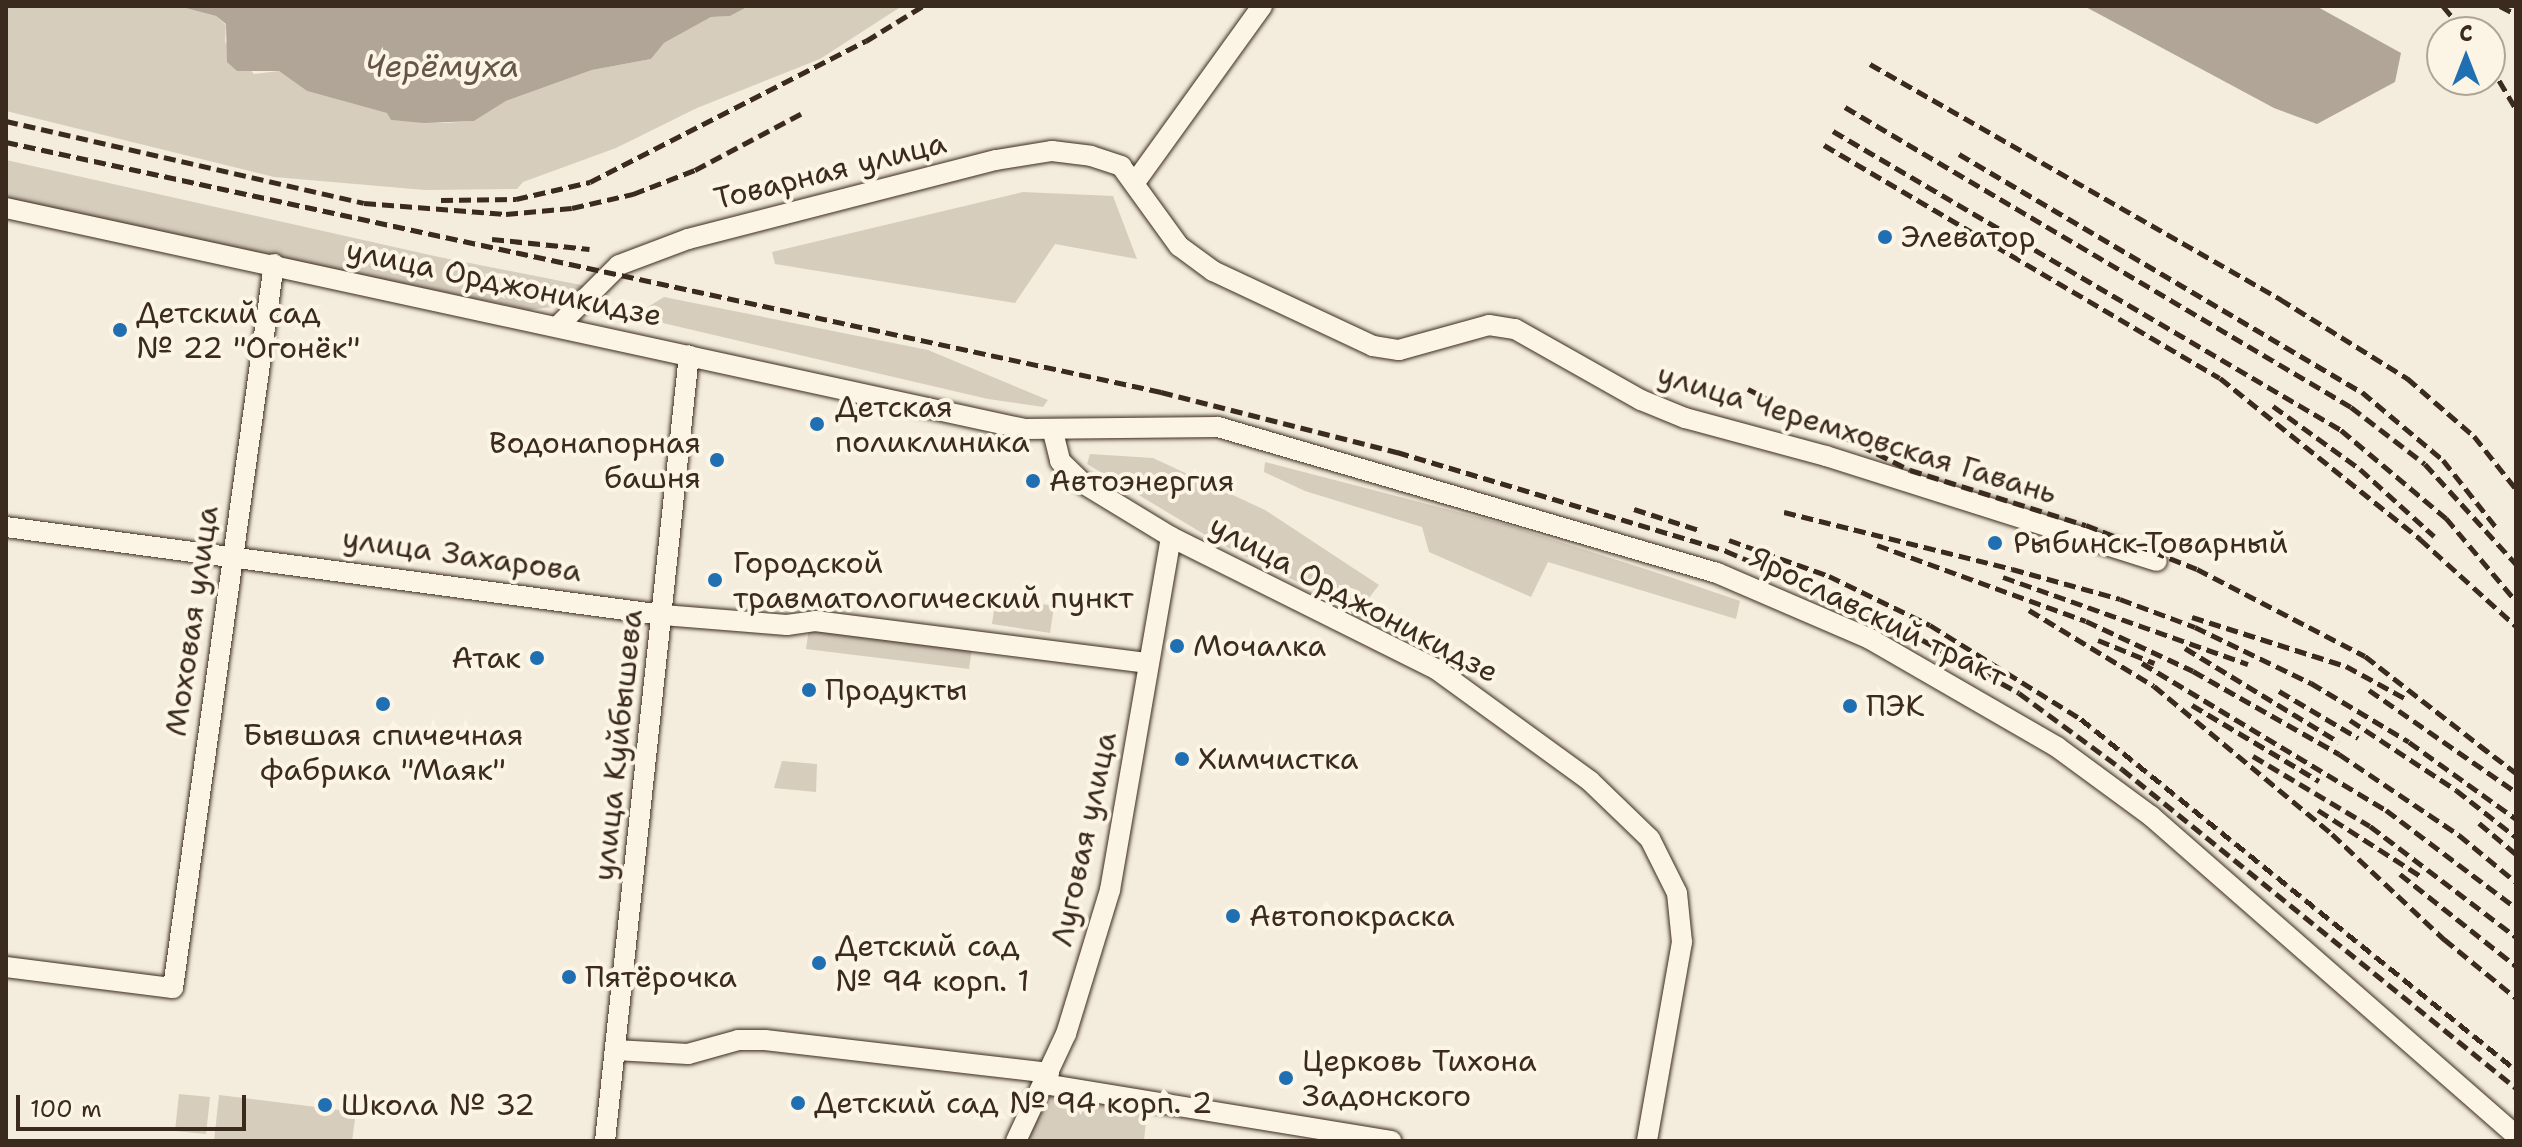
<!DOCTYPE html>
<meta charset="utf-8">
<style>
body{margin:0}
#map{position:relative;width:2522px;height:1147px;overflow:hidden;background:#f4eddd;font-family:"Shantell Sans",sans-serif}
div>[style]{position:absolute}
.green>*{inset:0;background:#d6cdbd}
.water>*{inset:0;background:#b0a596}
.roads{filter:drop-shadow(0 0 2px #3b2a1e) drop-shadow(0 0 2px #3b2a1e)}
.minor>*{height:20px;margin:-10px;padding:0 10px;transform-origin:10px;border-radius:10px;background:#fcf5e5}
.rail>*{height:5px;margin-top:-2.5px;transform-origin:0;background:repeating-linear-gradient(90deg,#3b2a1e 0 12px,transparent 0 18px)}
.dots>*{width:22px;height:22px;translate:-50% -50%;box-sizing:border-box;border:4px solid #fcf5e5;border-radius:50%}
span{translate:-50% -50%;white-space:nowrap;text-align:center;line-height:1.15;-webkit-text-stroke:8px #fcf5e5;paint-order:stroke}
.street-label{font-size:30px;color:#3b2a1e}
.poi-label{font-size:30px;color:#3b2a1e}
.left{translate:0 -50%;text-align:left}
.right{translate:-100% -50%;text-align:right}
.water-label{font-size:32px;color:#645548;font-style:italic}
.frame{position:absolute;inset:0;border:8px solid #3b2a1e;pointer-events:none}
.north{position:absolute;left:2426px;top:16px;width:80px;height:80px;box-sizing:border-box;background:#fcf5e5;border:2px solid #afa495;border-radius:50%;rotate:0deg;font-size:22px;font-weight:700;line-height:32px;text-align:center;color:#3b2a1e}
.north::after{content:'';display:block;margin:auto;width:28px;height:36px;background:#1f6fb2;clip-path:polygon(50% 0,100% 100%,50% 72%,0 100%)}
.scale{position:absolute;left:16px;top:1095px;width:230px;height:36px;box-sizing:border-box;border:4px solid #3b2a1e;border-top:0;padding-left:10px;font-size:24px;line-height:28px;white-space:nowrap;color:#3b2a1e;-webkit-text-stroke:6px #fcf5e5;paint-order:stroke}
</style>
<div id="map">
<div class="green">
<div style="clip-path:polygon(6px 6px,178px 6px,216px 16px,226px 25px,225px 42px,254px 74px,279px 71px,307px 91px,388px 113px,391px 120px,444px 123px,474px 121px,506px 101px,592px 70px,651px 59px,664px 43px,711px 17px,730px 16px,749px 6px,902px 6px,820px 59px,697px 108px,616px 148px,523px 182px,517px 189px,425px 190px,274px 177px,6px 111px)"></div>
<div style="clip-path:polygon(6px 160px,439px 257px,586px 286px,559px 306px,529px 310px,6px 201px)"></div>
<div style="clip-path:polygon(1023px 192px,1113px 196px,1137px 259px,1055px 244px,1015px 303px,775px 264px,772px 252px)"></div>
<div style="clip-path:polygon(664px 297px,928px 350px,1048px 400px,1043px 407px,988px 399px,633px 316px)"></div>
<div style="clip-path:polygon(1090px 454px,1153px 458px,1265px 510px,1379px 585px,1365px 603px,1328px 597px,1217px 542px,1087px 464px)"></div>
<div style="clip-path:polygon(1265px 462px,1508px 525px,1670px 577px,1740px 601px,1736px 619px,1548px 562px,1531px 597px,1429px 552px,1422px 527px,1305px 491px,1264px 472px)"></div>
<div style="clip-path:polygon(996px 597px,1054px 606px,1050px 633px,992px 624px)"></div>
<div style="clip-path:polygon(809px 628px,972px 648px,969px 669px,806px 649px)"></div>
<div style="clip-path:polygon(782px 761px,817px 764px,816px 792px,774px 788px)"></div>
<div style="clip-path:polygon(179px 1094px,210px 1097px,206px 1134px,175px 1131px)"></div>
<div style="clip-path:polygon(1051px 1094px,1147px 1109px,1144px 1141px,1024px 1141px)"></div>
<div style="clip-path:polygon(219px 1095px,356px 1112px,352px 1141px,214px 1141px)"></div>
</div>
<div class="water">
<div style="clip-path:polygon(178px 6px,749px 6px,730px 16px,711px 17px,664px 43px,651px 59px,592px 70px,506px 101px,474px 121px,424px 123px,391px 120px,387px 113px,307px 91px,279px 71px,237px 71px,227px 62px,226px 24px,216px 16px)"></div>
<div style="clip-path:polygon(2084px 6px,2316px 6px,2401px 53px,2395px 82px,2317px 124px,2274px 108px)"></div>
</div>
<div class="roads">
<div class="minor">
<div style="left:1136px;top:181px;width:216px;rotate:-54.2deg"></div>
<div style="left:6px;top:208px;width:1043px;rotate:12.24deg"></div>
<div style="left:1025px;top:429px;width:193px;rotate:-0.6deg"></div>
<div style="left:1218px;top:427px;width:520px;rotate:16.31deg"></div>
<div style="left:1717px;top:573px;width:167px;rotate:23.3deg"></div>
<div style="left:1870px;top:639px;width:216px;rotate:30deg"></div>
<div style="left:2057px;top:747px;width:117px;rotate:36.3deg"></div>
<div style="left:2151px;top:816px;width:485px;rotate:41.2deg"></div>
<div style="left:560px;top:324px;width:83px;rotate:-45deg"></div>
<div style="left:619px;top:265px;width:74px;rotate:-20.6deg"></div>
<div style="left:688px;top:239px;width:318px;rotate:-14.4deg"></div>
<div style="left:996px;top:160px;width:57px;rotate:-9.1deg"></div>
<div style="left:1052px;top:151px;width:39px;rotate:7deg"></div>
<div style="left:1091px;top:156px;width:32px;rotate:18deg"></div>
<div style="left:1121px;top:166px;width:99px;rotate:54.1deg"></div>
<div style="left:1179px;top:246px;width:42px;rotate:36.3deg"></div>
<div style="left:1213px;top:271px;width:177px;rotate:25.1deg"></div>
<div style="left:1373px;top:346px;width:26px;rotate:9deg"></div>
<div style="left:1399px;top:350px;width:93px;rotate:-15.5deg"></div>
<div style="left:1489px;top:325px;width:26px;rotate:9deg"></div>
<div style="left:1515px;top:329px;width:145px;rotate:29.4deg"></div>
<div style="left:1641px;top:400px;width:48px;rotate:22.2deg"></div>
<div style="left:1685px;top:418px;width:146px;rotate:15.1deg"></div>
<div style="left:1826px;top:456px;width:347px;rotate:17.6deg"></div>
<div style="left:1053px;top:432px;width:30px;rotate:76deg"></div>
<div style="left:1060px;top:461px;width:33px;rotate:44deg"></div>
<div style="left:1084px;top:484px;width:102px;rotate:31.3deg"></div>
<div style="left:1171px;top:537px;width:296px;rotate:26.5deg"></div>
<div style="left:1436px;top:669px;width:190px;rotate:36deg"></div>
<div style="left:1590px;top:781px;width:83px;rotate:44deg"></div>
<div style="left:1650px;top:839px;width:60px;rotate:63.4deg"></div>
<div style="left:1677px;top:893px;width:49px;rotate:84.2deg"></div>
<div style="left:1682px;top:942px;width:202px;rotate:100deg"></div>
<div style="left:6px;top:527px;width:663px;rotate:7.63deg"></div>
<div style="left:663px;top:615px;width:124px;rotate:4.6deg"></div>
<div style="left:787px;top:625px;width:28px;rotate:-8deg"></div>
<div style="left:815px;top:621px;width:336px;rotate:7.2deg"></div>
<div style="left:6px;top:967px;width:168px;rotate:7.2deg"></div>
<div style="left:173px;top:988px;width:731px;rotate:-82.06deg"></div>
<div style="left:615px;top:1050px;width:73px;rotate:3.1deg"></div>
<div style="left:688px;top:1054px;width:52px;rotate:-15.6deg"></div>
<div style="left:738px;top:1040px;width:27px"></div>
<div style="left:765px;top:1040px;width:286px;rotate:6.6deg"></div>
<div style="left:1044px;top:1084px;width:352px;rotate:9.3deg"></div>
<div style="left:605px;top:1141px;width:790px;rotate:-83.9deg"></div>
<div style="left:1016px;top:1141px;width:118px;rotate:-65deg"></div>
<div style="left:1066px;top:1034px;width:151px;rotate:-73deg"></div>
<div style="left:1110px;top:890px;width:358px;rotate:-80.2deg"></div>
</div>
</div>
<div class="rail">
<div style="left:2443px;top:6px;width:34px;rotate:50deg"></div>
<div style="left:2500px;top:6px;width:18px;rotate:27deg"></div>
<div style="left:1870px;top:64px;width:473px;rotate:29.8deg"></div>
<div style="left:2280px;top:299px;width:150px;rotate:31.9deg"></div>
<div style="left:2407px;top:378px;width:89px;rotate:40.9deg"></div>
<div style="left:2474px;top:436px;width:68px;rotate:51.6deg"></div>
<div style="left:2490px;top:65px;width:51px;rotate:59.4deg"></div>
<div style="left:1845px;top:107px;width:588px;rotate:30.66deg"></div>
<div style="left:2351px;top:407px;width:93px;rotate:37.6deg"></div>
<div style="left:2425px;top:464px;width:135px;rotate:47.7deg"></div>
<div style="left:6px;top:121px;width:367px;rotate:12.9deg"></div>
<div style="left:364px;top:203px;width:142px;rotate:4.4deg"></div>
<div style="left:506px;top:214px;width:66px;rotate:-5.2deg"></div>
<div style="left:572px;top:208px;width:63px;rotate:-12.9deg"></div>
<div style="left:633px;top:194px;width:66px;rotate:-21.2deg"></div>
<div style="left:695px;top:170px;width:121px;rotate:-28deg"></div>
<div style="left:1833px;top:131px;width:589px;rotate:30.48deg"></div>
<div style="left:2341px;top:430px;width:137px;rotate:40deg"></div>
<div style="left:2446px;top:518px;width:109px;rotate:49.9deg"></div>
<div style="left:6px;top:142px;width:1182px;rotate:12.21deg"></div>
<div style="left:1161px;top:392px;width:244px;rotate:14.3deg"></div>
<div style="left:1397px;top:452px;width:344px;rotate:16.7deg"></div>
<div style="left:1726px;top:551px;width:162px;rotate:22.9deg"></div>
<div style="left:1875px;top:614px;width:164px;rotate:28.7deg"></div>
<div style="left:2019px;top:693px;width:128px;rotate:36.4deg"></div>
<div style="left:2122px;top:769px;width:507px;rotate:39deg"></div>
<div style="left:1824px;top:145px;width:459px;rotate:30.5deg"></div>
<div style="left:2220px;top:378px;width:257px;rotate:38.8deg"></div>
<div style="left:2420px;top:539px;width:130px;rotate:42.2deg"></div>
<div style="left:1959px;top:154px;width:468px;rotate:30.6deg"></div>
<div style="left:2362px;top:392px;width:106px;rotate:40deg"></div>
<div style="left:2443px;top:460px;width:85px;rotate:51.7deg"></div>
<div style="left:441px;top:200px;width:75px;rotate:-0.8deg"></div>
<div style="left:516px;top:199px;width:76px;rotate:-12.9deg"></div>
<div style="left:590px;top:182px;width:310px;rotate:-27.1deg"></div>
<div style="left:866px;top:41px;width:67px;rotate:-31.6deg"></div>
<div style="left:492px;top:239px;width:98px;rotate:5.9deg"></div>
<div style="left:1748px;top:389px;width:181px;rotate:26.6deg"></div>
<div style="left:1910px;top:470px;width:184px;rotate:17.4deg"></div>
<div style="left:2086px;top:525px;width:119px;rotate:21.6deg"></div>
<div style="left:2197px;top:569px;width:189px;rotate:27.4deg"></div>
<div style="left:2365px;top:656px;width:155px;rotate:37.9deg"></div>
<div style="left:2273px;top:406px;width:107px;rotate:35.9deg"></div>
<div style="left:2360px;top:469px;width:100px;rotate:42.2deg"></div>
<div style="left:1634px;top:509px;width:71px;rotate:17.9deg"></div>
<div style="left:1784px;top:512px;width:235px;rotate:14deg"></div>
<div style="left:2012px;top:569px;width:112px;rotate:15.5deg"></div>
<div style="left:2120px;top:599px;width:80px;rotate:20.5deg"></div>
<div style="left:2195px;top:627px;width:129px;rotate:25.8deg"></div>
<div style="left:2311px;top:683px;width:114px;rotate:31deg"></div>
<div style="left:2409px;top:742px;width:132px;rotate:35.7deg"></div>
<div style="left:1729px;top:540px;width:106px;rotate:19.8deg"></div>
<div style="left:1829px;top:576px;width:112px;rotate:25.9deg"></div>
<div style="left:1930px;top:625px;width:178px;rotate:31.9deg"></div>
<div style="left:2081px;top:719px;width:559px;rotate:38.9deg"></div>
<div style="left:1877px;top:545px;width:222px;rotate:20deg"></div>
<div style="left:2086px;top:621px;width:118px;rotate:25deg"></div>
<div style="left:2193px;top:671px;width:168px;rotate:29.6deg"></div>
<div style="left:2339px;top:754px;width:145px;rotate:34deg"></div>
<div style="left:2459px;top:835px;width:74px;rotate:39.5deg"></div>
<div style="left:2003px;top:577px;width:260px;rotate:19.6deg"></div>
<div style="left:2029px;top:610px;width:146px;rotate:31.3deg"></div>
<div style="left:2154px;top:686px;width:231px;rotate:39.7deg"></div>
<div style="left:2332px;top:834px;width:154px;rotate:43.2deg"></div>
<div style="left:2444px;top:939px;width:93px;rotate:39.3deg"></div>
<div style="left:2192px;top:617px;width:162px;rotate:17.7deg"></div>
<div style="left:2346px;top:666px;width:71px;rotate:28.7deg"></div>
<div style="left:2098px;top:640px;width:61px;rotate:22.3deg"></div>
<div style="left:2185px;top:648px;width:180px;rotate:31.4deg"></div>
<div style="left:2142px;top:663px;width:285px;rotate:31.1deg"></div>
<div style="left:2386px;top:810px;width:163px;rotate:37deg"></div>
<div style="left:2369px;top:690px;width:179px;rotate:34.8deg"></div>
<div style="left:2279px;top:691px;width:92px;rotate:30.7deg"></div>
<div style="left:2192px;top:705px;width:148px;rotate:30.9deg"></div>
<div style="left:2350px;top:720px;width:127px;rotate:33.4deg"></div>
<div style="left:2456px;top:790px;width:76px;rotate:38.1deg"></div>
<div style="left:2479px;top:745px;width:46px;rotate:37.1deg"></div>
<div style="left:2253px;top:756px;width:136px;rotate:30.9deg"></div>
<div style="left:2370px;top:826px;width:183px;rotate:37.2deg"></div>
<div style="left:2318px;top:810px;width:124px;rotate:32.8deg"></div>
<div style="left:2479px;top:823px;width:48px;rotate:40deg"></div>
<div style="left:2400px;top:874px;width:148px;rotate:38.4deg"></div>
</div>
<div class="dots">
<div style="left:1885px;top:237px;background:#1f6fb2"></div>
<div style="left:120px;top:330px;background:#1f6fb2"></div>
<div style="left:817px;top:424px;background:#1f6fb2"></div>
<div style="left:717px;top:460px;background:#1f6fb2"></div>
<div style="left:1033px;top:481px;background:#1f6fb2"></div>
<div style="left:1995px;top:543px;background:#1f6fb2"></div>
<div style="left:715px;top:580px;background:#1f6fb2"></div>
<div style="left:1177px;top:646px;background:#1f6fb2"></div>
<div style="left:537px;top:658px;background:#1f6fb2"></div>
<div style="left:809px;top:690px;background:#1f6fb2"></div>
<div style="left:383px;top:704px;background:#1f6fb2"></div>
<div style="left:1850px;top:706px;background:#1f6fb2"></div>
<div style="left:1182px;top:759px;background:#1f6fb2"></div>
<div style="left:1233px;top:916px;background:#1f6fb2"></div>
<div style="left:819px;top:963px;background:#1f6fb2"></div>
<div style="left:569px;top:977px;background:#1f6fb2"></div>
<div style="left:1286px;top:1078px;background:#1f6fb2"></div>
<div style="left:798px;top:1103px;background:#1f6fb2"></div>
<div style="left:325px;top:1105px;background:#1f6fb2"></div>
</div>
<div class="street-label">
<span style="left:830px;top:171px;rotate:-14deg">Товарная улица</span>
<span style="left:504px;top:283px;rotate:12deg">улица Орджоникидзе</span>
<span style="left:1857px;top:434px;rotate:17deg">улица Черемховская Гавань</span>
<span style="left:462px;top:555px;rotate:8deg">улица Захарова</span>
<span style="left:1354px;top:599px;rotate:28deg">улица Орджоникидзе</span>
<span style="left:1878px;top:617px;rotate:26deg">Ярославский тракт</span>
<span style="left:192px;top:621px;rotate:-82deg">Моховая улица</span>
<span style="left:618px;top:745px;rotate:-84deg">улица Куйбышева</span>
<span style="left:1084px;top:839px;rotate:-78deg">Луговая улица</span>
</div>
<div class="poi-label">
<span class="left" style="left:1901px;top:237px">Элеватор</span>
<span class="left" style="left:136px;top:330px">Детский сад<br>№ 22 "Огонёк"</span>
<span class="left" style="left:835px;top:424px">Детская<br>поликлиника</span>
<span class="right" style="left:701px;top:460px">Водонапорная<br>башня</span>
<span class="left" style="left:1049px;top:481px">Автоэнергия</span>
<span class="left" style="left:2013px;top:543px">Рыбинск-Товарный</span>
<span class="left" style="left:733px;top:580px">Городской<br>травматологический пункт</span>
<span class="left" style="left:1193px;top:646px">Мочалка</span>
<span class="right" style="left:521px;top:658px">Атак</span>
<span class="left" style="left:825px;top:690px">Продукты</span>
<span class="left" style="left:1866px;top:706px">ПЭК</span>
<span style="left:383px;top:752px">Бывшая спичечная<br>фабрика "Маяк"</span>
<span class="left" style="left:1198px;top:759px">Химчистка</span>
<span class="left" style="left:1249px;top:916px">Автопокраска</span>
<span class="left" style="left:835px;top:963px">Детский сад<br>№ 94 корп. 1</span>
<span class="left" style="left:585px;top:977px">Пятёрочка</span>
<span class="left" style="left:1302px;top:1078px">Церковь Тихона<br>Задонского</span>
<span class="left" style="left:814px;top:1103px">Детский сад № 94 корп. 2</span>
<span class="left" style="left:341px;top:1105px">Школа № 32</span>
</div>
<div class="water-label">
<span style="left:442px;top:66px">Черёмуха</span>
</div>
<div class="frame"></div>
<div class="north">С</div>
<div class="scale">100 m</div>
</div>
